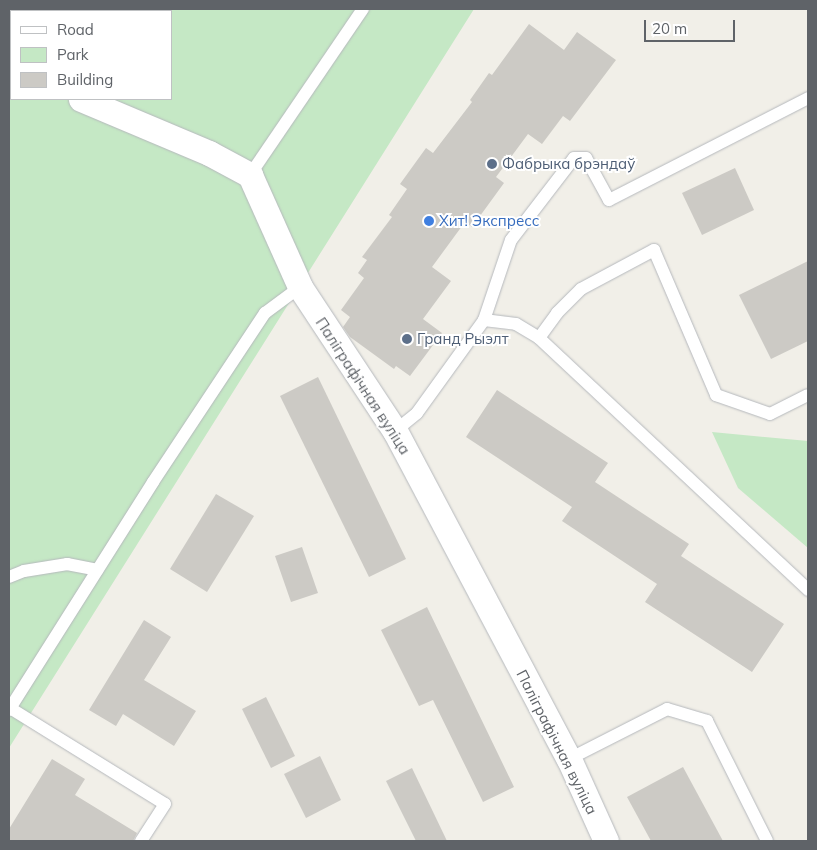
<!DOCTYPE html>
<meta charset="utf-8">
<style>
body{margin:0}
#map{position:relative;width:817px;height:850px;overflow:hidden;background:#f1efe8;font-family:Mulish,sans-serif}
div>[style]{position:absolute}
.green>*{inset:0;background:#c5e8c5}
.building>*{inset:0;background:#cccac5}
.roads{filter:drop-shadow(0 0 1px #b5b8bc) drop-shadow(0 0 1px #b5b8bc)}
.service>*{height:12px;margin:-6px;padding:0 6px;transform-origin:6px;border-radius:6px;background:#fff}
.minor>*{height:25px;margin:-12.5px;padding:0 12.5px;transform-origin:12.5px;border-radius:12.5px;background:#fff}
.dots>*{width:14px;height:14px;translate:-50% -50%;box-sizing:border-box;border:2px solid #fff;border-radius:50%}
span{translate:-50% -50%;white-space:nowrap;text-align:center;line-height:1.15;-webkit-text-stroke:4px #fff;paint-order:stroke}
.service-label{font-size:15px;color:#4e5e75}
.left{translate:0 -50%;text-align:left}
.shop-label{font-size:15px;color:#366cbe}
.street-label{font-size:15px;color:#5f6368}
.frame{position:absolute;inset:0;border:10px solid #5f6368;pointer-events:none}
.legend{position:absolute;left:10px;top:10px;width:162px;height:90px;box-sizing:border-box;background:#fff;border:1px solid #bfc1c3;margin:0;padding:6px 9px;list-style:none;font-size:15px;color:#5f6368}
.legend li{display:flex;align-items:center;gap:10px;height:25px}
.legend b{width:25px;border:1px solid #bfc1c3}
.scale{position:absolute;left:644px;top:20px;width:91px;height:22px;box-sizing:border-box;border:2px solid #5f6368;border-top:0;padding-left:6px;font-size:15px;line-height:18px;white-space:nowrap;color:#5f6368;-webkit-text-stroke:4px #fff;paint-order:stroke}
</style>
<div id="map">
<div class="green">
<div style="clip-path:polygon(22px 9px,474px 9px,9px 748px,9px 30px,11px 26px,11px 99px,171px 99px,171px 11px,21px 11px)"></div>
<div style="clip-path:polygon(712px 432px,808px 441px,808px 548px,738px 488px)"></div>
</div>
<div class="building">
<div style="clip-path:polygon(529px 24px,564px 50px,577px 32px,616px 60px,570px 121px,563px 116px,542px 144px,528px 134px,496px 177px,504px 183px,472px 227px,465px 222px,432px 267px,451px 281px,423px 319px,442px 333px,410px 376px,396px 366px,394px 369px,350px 337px,343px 327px,350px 317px,341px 310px,364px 278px,358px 273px,367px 260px,362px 257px,392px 217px,389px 215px,407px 189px,400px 184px,426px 148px,433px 153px,472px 102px,470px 100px,489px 73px,492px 75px)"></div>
<div style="clip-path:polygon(735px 168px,754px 210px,702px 235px,682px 193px)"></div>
<div style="clip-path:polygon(808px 261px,808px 341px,771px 359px,739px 295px)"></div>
<div style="clip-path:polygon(318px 377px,406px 559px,369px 577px,280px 396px)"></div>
<div style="clip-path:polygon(497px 390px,608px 463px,595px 482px,689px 544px,681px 556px,784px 624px,752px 672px,645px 602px,657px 584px,562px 521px,572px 507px,466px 437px)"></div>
<div style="clip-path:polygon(216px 494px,254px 516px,207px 592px,170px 569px)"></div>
<div style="clip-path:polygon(302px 547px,318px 593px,291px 602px,275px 556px)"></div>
<div style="clip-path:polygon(427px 607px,514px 787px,483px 802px,433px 700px,419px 706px,381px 630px)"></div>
<div style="clip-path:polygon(144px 620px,171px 637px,144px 680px,196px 711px,174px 746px,123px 714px,116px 726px,89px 710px)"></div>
<div style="clip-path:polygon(266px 697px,295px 756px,271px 768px,242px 709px)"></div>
<div style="clip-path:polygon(320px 756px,341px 800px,306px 818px,284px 774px)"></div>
<div style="clip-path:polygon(52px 759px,85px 779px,75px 795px,137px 833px,133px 841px,9px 841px,9px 829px)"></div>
<div style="clip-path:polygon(683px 767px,723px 841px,651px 841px,627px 797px)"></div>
<div style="clip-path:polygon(412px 768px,447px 841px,416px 841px,386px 781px)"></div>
</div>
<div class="roads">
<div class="service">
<div style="left:250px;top:175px;width:201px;rotate:-55.8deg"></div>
<div style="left:484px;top:320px;width:84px;rotate:-71.4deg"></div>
<div style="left:511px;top:240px;width:103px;rotate:-52.5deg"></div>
<div style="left:574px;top:158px;width:12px"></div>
<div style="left:586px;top:158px;width:48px;rotate:61.3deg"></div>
<div style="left:609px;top:200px;width:224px;rotate:-27.1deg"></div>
<div style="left:539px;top:338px;width:369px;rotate:43.1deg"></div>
<div style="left:395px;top:431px;width:28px;rotate:-39deg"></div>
<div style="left:417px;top:413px;width:115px;rotate:-54.2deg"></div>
<div style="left:484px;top:320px;width:32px;rotate:7deg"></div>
<div style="left:516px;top:324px;width:27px;rotate:31deg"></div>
<div style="left:539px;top:338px;width:31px;rotate:-54deg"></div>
<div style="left:557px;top:313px;width:34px;rotate:-45deg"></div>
<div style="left:581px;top:289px;width:83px;rotate:-28.1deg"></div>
<div style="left:654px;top:250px;width:158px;rotate:66.8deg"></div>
<div style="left:716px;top:395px;width:57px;rotate:19.4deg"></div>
<div style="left:770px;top:414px;width:42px;rotate:-26.6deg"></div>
<div style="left:9px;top:577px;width:16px;rotate:-22deg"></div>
<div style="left:24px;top:571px;width:44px;rotate:-9.2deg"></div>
<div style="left:67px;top:564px;width:31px;rotate:11deg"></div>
<div style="left:10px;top:708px;width:182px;rotate:31.8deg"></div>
<div style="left:165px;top:804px;width:44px;rotate:123deg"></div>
<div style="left:9px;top:710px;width:270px;rotate:-57.7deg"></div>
<div style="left:153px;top:482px;width:203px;rotate:-56.5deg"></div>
<div style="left:265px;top:313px;width:44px;rotate:-36.6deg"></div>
<div style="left:569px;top:759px;width:110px;rotate:-27deg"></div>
<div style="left:667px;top:709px;width:42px;rotate:16.7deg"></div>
<div style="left:707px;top:721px;width:134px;rotate:63.4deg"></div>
</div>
<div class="minor">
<div style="left:9px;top:65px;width:2px;rotate:27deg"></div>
<div style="left:81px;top:99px;width:139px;rotate:22.9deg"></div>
<div style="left:209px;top:153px;width:47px;rotate:28.2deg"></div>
<div style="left:250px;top:175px;width:123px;rotate:65.9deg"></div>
<div style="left:300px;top:287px;width:173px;rotate:56.6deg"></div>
<div style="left:395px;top:431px;width:371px;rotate:62.1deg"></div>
<div style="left:569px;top:759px;width:90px;rotate:65.7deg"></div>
</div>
</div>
<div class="dots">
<div style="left:492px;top:164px;background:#5c6f8a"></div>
<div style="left:429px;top:221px;background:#3f7fe0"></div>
<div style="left:407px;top:339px;background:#5c6f8a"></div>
</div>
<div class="service-label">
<span class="left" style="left:502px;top:164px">Фабрыка брэндаў</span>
<span class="left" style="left:417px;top:339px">Гранд Рыэлт</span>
</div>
<div class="shop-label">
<span class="left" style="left:439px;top:221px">Хит! Экспресс</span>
</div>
<div class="street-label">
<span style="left:363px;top:386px;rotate:57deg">Паліграфічная вуліца</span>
<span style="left:557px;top:742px;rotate:63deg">Паліграфічная вуліца</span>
</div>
<div class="frame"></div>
<ul class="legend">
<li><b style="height:6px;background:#fff"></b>Road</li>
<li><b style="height:14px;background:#c5e8c5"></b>Park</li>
<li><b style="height:14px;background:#cccac5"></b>Building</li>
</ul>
<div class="scale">20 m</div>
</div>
